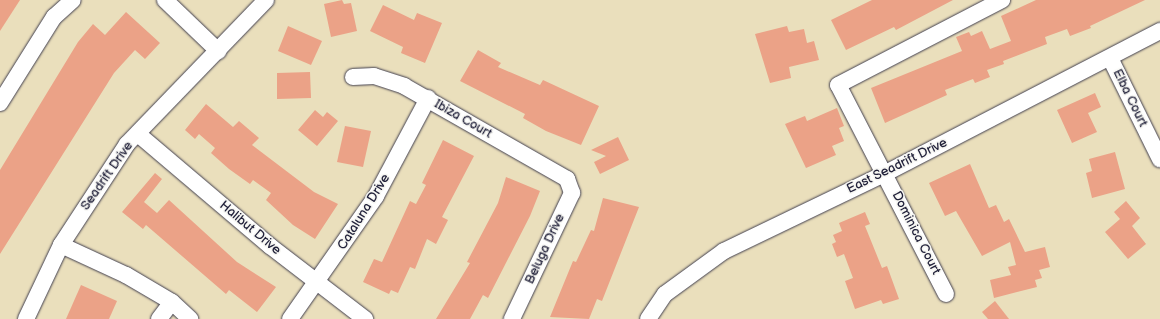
<!DOCTYPE html>
<style>
body{margin:0}
#map{position:relative;width:1160px;height:319px;overflow:hidden;background:#eadfbc;font-family:"Balsamiq Sans",sans-serif}
div>[style]{position:absolute}
.building>*{inset:0;background:#eba287}
.roads{filter:drop-shadow(0 0 1px #403e4e) drop-shadow(0 0 1px #403e4e)}
.minor>*{height:16px;margin:-8px;padding:0 8px;transform-origin:8px;border-radius:8px;background:#fff}
span{translate:-50% -50%;white-space:nowrap;text-align:center;line-height:1.15;-webkit-text-stroke:3px #f6f6f2;paint-order:stroke}
.street-label{font-size:13px;color:#22223b}
</style>
<div id="map">
<div class="building">
<div style="clip-path:polygon(0 0,20px 0,0 31px)"></div>
<div style="clip-path:polygon(342px 0,344px 4px,351px 3px,357px 31px,331px 37px,324px 4px)"></div>
<div style="clip-path:polygon(872px 0,953px 0,896px 30px,894px 27px,846px 50px,831px 20px)"></div>
<div style="clip-path:polygon(1036px 0,1145px 0,1090px 26px,1091px 28px,1070px 36px,1067px 29px,1045px 37px,1047px 44px,1003px 61px,1004px 64px,987px 70px,990px 77px,975px 83px,973px 79px,945px 90px,947px 95px,885px 123px,871px 88px,962px 51px,956px 37px,969px 32px,971px 36px,982px 31px,990px 49px,1011px 41px,1001px 16px)"></div>
<div style="clip-path:polygon(383px 5px,414px 20px,417px 13px,442px 23px,425px 63px,401px 53px,403px 47px,370px 31px)"></div>
<div style="clip-path:polygon(126px 12px,160px 43px,145px 59px,135px 50px,114px 73px,0 254px,0 170px,78px 42px,93px 24px,105px 35px)"></div>
<div style="clip-path:polygon(288px 26px,322px 41px,311px 65px,278px 51px)"></div>
<div style="clip-path:polygon(787px 26px,789px 32px,804px 29px,807px 43px,814px 41px,819px 60px,789px 67px,791px 78px,770px 83px,755px 34px)"></div>
<div style="clip-path:polygon(478px 50px,501px 63px,498px 67px,540px 85px,543px 80px,599px 106px,581px 145px,546px 131px,523px 118px,525px 114px,460px 81px)"></div>
<div style="clip-path:polygon(310px 72px,311px 98px,277px 99px,277px 73px)"></div>
<div style="clip-path:polygon(1095px 93px,1101px 107px,1088px 113px,1097px 132px,1072px 143px,1057px 110px)"></div>
<div style="clip-path:polygon(206px 104px,233px 127px,239px 121px,259px 138px,252px 145px,314px 192px,338px 204px,315px 239px,293px 225px,266px 200px,271px 193px,253px 180px,250px 184px,229px 169px,211px 153px,215px 148px,199px 134px,195px 139px,185px 130px)"></div>
<div style="clip-path:polygon(837px 108px,844px 126px,839px 128px,844px 141px,832px 146px,836px 155px,806px 168px,785px 124px,805px 116px,807px 121px)"></div>
<div style="clip-path:polygon(315px 110px,323px 117px,327px 112px,338px 121px,317px 146px,298px 130px)"></div>
<div style="clip-path:polygon(345px 126px,371px 131px,363px 167px,337px 162px)"></div>
<div style="clip-path:polygon(618px 137px,629px 160px,600px 174px,594px 162px,606px 156px,591px 150px)"></div>
<div style="clip-path:polygon(443px 140px,474px 156px,442px 217px,448px 220px,436px 244px,427px 239px,415px 269px,410px 267px,398px 293px,391px 290px,389px 294px,363px 282px,374px 259px,382px 262px,410px 201px,416px 204px,426px 185px,422px 183px)"></div>
<div style="clip-path:polygon(1115px 152px,1125px 189px,1092px 198px,1086px 173px,1092px 171px,1089px 159px)"></div>
<div style="clip-path:polygon(970px 164px,989px 208px,996px 205px,1004px 222px,1009px 219px,1025px 252px,1045px 247px,1050px 267px,1039px 270px,1042px 278px,1035px 280px,1037px 287px,994px 298px,990px 280px,1011px 275px,1008px 267px,1016px 265px,1010px 242px,982px 256px,956px 211px,945px 216px,929px 183px)"></div>
<div style="clip-path:polygon(155px 173px,162px 179px,144px 202px,157px 213px,169px 200px,237px 262px,276px 287px,257px 312px,229px 290px,226px 294px,146px 225px,143px 229px,122px 212px)"></div>
<div style="clip-path:polygon(506px 177px,540px 191px,530px 216px,488px 298px,483px 295px,470px 319px,436px 319px,470px 263px,467px 262px,498px 203px)"></div>
<div style="clip-path:polygon(603px 198px,639px 207px,602px 301px,597px 299px,589px 319px,550px 317px,573px 261px,576px 262px,591px 230px,594px 231px)"></div>
<div style="clip-path:polygon(1126px 201px,1140px 218px,1132px 226px,1146px 244px,1128px 259px,1105px 232px,1120px 219px,1114px 212px)"></div>
<div style="clip-path:polygon(865px 212px,870px 224px,865px 226px,882px 268px,887px 266px,899px 299px,883px 304px,881px 300px,855px 309px,845px 281px,853px 278px,844px 254px,837px 257px,832px 244px,836px 242px,833px 235px,842px 231px,839px 223px)"></div>
<div style="clip-path:polygon(81px 285px,117px 301px,109px 319px,66px 319px)"></div>
<div style="clip-path:polygon(995px 301px,1009px 319px,988px 319px,982px 312px)"></div>
</div>
<div class="roads">
<div class="minor">
<div style="left:165px;top:0;width:74px;rotate:43.9deg"></div>
<div style="left:1110px;top:58px;width:113px;rotate:63.7deg"></div>
<div style="left:353px;top:77px;width:21px;rotate:-3deg"></div>
<div style="left:374px;top:76px;width:32px;rotate:18deg"></div>
<div style="left:404px;top:86px;width:188px;rotate:29.7deg"></div>
<div style="left:567px;top:179px;width:15px;rotate:70deg"></div>
<div style="left:572px;top:193px;width:140px;rotate:115.5deg"></div>
<div style="left:0;top:103px;width:102px;rotate:-57.9deg"></div>
<div style="left:54px;top:17px;width:25px;rotate:-42deg"></div>
<div style="left:138px;top:134px;width:173px;rotate:40.3deg"></div>
<div style="left:270px;top:246px;width:120px;rotate:37.5deg"></div>
<div style="left:61px;top:245px;width:72px;rotate:24.8deg"></div>
<div style="left:126px;top:275px;width:53px;rotate:30.4deg"></div>
<div style="left:172px;top:302px;width:25px;rotate:43deg"></div>
<div style="left:946px;top:294px;width:235px;rotate:-117.3deg"></div>
<div style="left:838px;top:85px;width:185px;rotate:-27.4deg"></div>
<div style="left:26px;top:319px;width:82px;rotate:-64.7deg"></div>
<div style="left:61px;top:245px;width:121px;rotate:-56.8deg"></div>
<div style="left:127px;top:144px;width:200px;rotate:-46deg"></div>
<div style="left:159px;top:319px;width:21px;rotate:-53deg"></div>
<div style="left:290px;top:319px;width:150px;rotate:-55deg"></div>
<div style="left:376px;top:196px;width:111px;rotate:-62deg"></div>
<div style="left:648px;top:319px;width:30px;rotate:-56deg"></div>
<div style="left:665px;top:294px;width:73px;rotate:-36.1deg"></div>
<div style="left:724px;top:251px;width:180px;rotate:-25.7deg"></div>
<div style="left:886px;top:173px;width:309px;rotate:-27.4deg"></div>
</div>
</div>
<div class="street-label">
<span style="left:1130px;top:98px;rotate:64deg">Elba Court</span>
<span style="left:463px;top:119px;rotate:30deg">Ibiza Court</span>
<span style="left:897px;top:166px;rotate:-26deg">East Seadrift Drive</span>
<span style="left:107px;top:176px;rotate:-55deg">Seadrift Drive</span>
<span style="left:364px;top:212px;rotate:-58deg">Cataluna Drive</span>
<span style="left:250px;top:228px;rotate:40deg">Halibut Drive</span>
<span style="left:916px;top:233px;rotate:63deg">Dominica Court</span>
<span style="left:545px;top:249px;rotate:-65deg">Beluga Drive</span>
</div>
</div>
